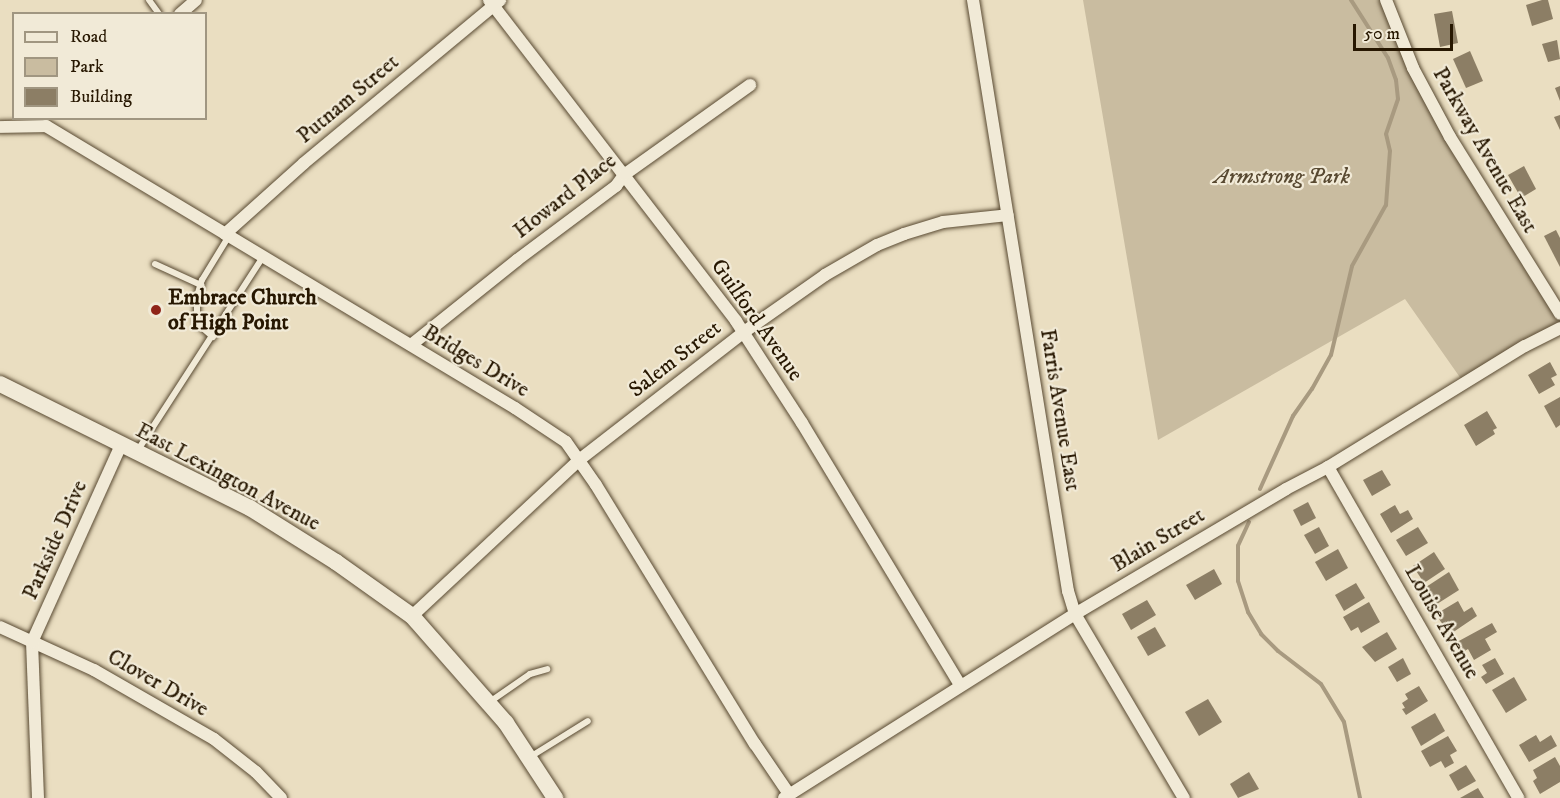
<!DOCTYPE html>
<style>
body{margin:0}
#map{position:relative;width:1560px;height:798px;overflow:hidden;background:#eadec1;font-family:"IM FELL DW Pica",serif}
div>[style]{position:absolute}
.green>*{inset:0;background:#c9bca0}
.stream>*{height:4px;margin:-2px;padding:0 2px;transform-origin:2px;border-radius:2px;background:#a89a80}
.building>*{inset:0;background:#8c7e65}
.roads{filter:drop-shadow(0 0 2px #584931) drop-shadow(0 0 2px #584931)}
.service>*{height:6px;margin:-3px;padding:0 3px;transform-origin:3px;border-radius:3px;background:#f1ead7}
.minor>*{height:12px;margin:-6px;padding:0 6px;transform-origin:6px;border-radius:6px;background:#f1ead7}
.secondary>*{height:16px;margin:-8px;padding:0 8px;transform-origin:8px;border-radius:8px;background:#f1ead7}
.dots>*{width:16px;height:16px;translate:-50% -50%;box-sizing:border-box;border:3px solid #f1ead7;border-radius:50%}
span{translate:-50% -50%;white-space:nowrap;text-align:center;line-height:1.15;-webkit-text-stroke:4.5px #f1ead7;paint-order:stroke}
.street-label{font-size:22px;color:#271701}
.park-label{font-size:22px;color:#584931;font-style:italic}
.poi-label{font-size:22px;color:#271701;font-weight:700}
.left{translate:0 -50%;text-align:left}
.legend{position:absolute;left:12px;top:12px;width:195px;height:108px;box-sizing:border-box;background:#f1ead7;border:2px solid #a09681;margin:0;padding:8px 10px;list-style:none;font-size:18px;color:#271701}
.legend li{display:flex;align-items:center;gap:12px;height:30px}
.legend b{width:30px;border:2px solid #a09681}
.scale{position:absolute;left:1353px;top:24px;width:100px;height:27px;box-sizing:border-box;border:3px solid #271701;border-top:0;padding-left:8px;font-size:18px;line-height:21px;white-space:nowrap;color:#271701;-webkit-text-stroke:4px #f1ead7;paint-order:stroke}
</style>
<div id="map">
<div class="green">
<div style="clip-path:polygon(1083px 0,1386px 0,1413px 68px,1560px 309px,1560px 328px,1466px 386px,1405px 299px,1158px 440px)"></div>
</div>
<div class="stream">
<div style="left:1260px;top:489px;width:80px;rotate:-65.7deg"></div>
<div style="left:1293px;top:416px;width:33px;rotate:-55deg"></div>
<div style="left:1312px;top:389px;width:39px;rotate:-61deg"></div>
<div style="left:1331px;top:355px;width:91px;rotate:-76.7deg"></div>
<div style="left:1352px;top:266px;width:70px;rotate:-60.9deg"></div>
<div style="left:1386px;top:205px;width:54px;rotate:-85.8deg"></div>
<div style="left:1390px;top:151px;width:17px;rotate:-103deg"></div>
<div style="left:1386px;top:134px;width:37px;rotate:-71deg"></div>
<div style="left:1398px;top:99px;width:19px;rotate:-96deg"></div>
<div style="left:1396px;top:80px;width:23px;rotate:-110deg"></div>
<div style="left:1388px;top:58px;width:69px;rotate:-122.5deg"></div>
<div style="left:1249px;top:522px;width:26px;rotate:115deg"></div>
<div style="left:1238px;top:546px;width:35px;rotate:90deg"></div>
<div style="left:1238px;top:581px;width:33px;rotate:72deg"></div>
<div style="left:1248px;top:612px;width:26px;rotate:59deg"></div>
<div style="left:1261px;top:634px;width:24px;rotate:45deg"></div>
<div style="left:1278px;top:651px;width:54px;rotate:37.5deg"></div>
<div style="left:1321px;top:684px;width:44px;rotate:58.8deg"></div>
<div style="left:1344px;top:722px;width:78px;rotate:78.1deg"></div>
</div>
<div class="building">
<div style="clip-path:polygon(1542px 0,1548px 0,1553px 19px,1532px 26px,1526px 5px)"></div>
<div style="clip-path:polygon(1452px 11px,1458px 43px,1440px 47px,1434px 14px)"></div>
<div style="clip-path:polygon(1557px 40px,1560px 59px,1548px 62px,1542px 44px)"></div>
<div style="clip-path:polygon(1470px 51px,1483px 81px,1466px 88px,1453px 59px)"></div>
<div style="clip-path:polygon(1560px 86px,1560px 101px,1555px 88px)"></div>
<div style="clip-path:polygon(1560px 115px,1560px 130px,1554px 117px)"></div>
<div style="clip-path:polygon(1524px 166px,1536px 189px,1521px 198px,1508px 175px)"></div>
<div style="clip-path:polygon(1556px 230px,1560px 238px,1560px 267px,1544px 236px)"></div>
<div style="clip-path:polygon(1550px 362px,1557px 375px,1551px 378px,1555px 385px,1539px 394px,1528px 375px)"></div>
<div style="clip-path:polygon(1560px 397px,1560px 425px,1556px 428px,1544px 406px)"></div>
<div style="clip-path:polygon(1487px 411px,1497px 428px,1493px 430px,1495px 434px,1476px 446px,1464px 425px)"></div>
<div style="clip-path:polygon(1382px 470px,1391px 485px,1372px 496px,1363px 480px)"></div>
<div style="clip-path:polygon(1308px 502px,1316px 518px,1301px 526px,1293px 510px)"></div>
<div style="clip-path:polygon(1395px 505px,1400px 514px,1408px 510px,1413px 519px,1391px 533px,1380px 514px)"></div>
<div style="clip-path:polygon(1319px 527px,1329px 546px,1315px 554px,1304px 535px)"></div>
<div style="clip-path:polygon(1418px 527px,1428px 543px,1406px 556px,1396px 540px)"></div>
<div style="clip-path:polygon(1338px 549px,1348px 568px,1326px 581px,1315px 562px)"></div>
<div style="clip-path:polygon(1434px 552px,1445px 569px,1424px 583px,1413px 566px)"></div>
<div style="clip-path:polygon(1214px 569px,1222px 584px,1195px 600px,1186px 585px)"></div>
<div style="clip-path:polygon(1449px 572px,1459px 590px,1437px 604px,1426px 587px)"></div>
<div style="clip-path:polygon(1356px 583px,1365px 598px,1344px 611px,1335px 595px)"></div>
<div style="clip-path:polygon(1147px 600px,1156px 615px,1131px 630px,1122px 614px)"></div>
<div style="clip-path:polygon(1458px 601px,1464px 612px,1472px 607px,1477px 616px,1449px 635px,1436px 614px)"></div>
<div style="clip-path:polygon(1369px 602px,1380px 622px,1361px 633px,1358px 627px,1351px 631px,1343px 617px)"></div>
<div style="clip-path:polygon(1492px 623px,1497px 632px,1485px 639px,1491px 650px,1474px 660px,1468px 649px,1463px 652px,1457px 642px)"></div>
<div style="clip-path:polygon(1155px 627px,1166px 646px,1148px 656px,1137px 637px)"></div>
<div style="clip-path:polygon(1387px 632px,1397px 649px,1375px 662px,1362px 647px)"></div>
<div style="clip-path:polygon(1403px 658px,1411px 674px,1397px 682px,1388px 667px)"></div>
<div style="clip-path:polygon(1495px 658px,1504px 674px,1486px 684px,1481px 677px,1487px 673px,1482px 665px)"></div>
<div style="clip-path:polygon(1514px 677px,1527px 700px,1506px 713px,1492px 690px)"></div>
<div style="clip-path:polygon(1419px 686px,1428px 701px,1406px 715px,1402px 709px,1405px 708px,1402px 703px,1408px 699px,1405px 694px)"></div>
<div style="clip-path:polygon(1208px 699px,1222px 722px,1199px 736px,1185px 712px)"></div>
<div style="clip-path:polygon(1435px 713px,1445px 731px,1421px 746px,1411px 727px)"></div>
<div style="clip-path:polygon(1536px 735px,1540px 742px,1551px 735px,1557px 746px,1529px 762px,1519px 745px)"></div>
<div style="clip-path:polygon(1448px 736px,1457px 751px,1450px 755px,1454px 763px,1445px 768px,1441px 761px,1430px 767px,1421px 751px)"></div>
<div style="clip-path:polygon(1555px 757px,1560px 766px,1560px 782px,1540px 794px,1533px 781px,1537px 778px,1533px 770px)"></div>
<div style="clip-path:polygon(1466px 765px,1476px 781px,1458px 791px,1449px 775px)"></div>
<div style="clip-path:polygon(1249px 772px,1259px 789px,1238px 798px,1230px 784px)"></div>
<div style="clip-path:polygon(1478px 788px,1484px 798px,1460px 798px)"></div>
</div>
<div class="roads">
<div class="service">
<div style="left:149px;top:0;width:17px;rotate:54deg"></div>
<div style="left:155px;top:264px;width:51px;rotate:24.5deg"></div>
<div style="left:213px;top:337px;width:21px;rotate:-139deg"></div>
<div style="left:197px;top:323px;width:27px;rotate:-90deg"></div>
<div style="left:197px;top:296px;width:17px;rotate:-73deg"></div>
<div style="left:202px;top:280px;width:52px;rotate:-58.5deg"></div>
<div style="left:138px;top:450px;width:230px;rotate:-57.1deg"></div>
<div style="left:491px;top:701px;width:47px;rotate:-34.7deg"></div>
<div style="left:530px;top:674px;width:18px;rotate:-16deg"></div>
<div style="left:530px;top:757px;width:68px;rotate:-31.8deg"></div>
</div>
<div class="minor">
<div style="left:489px;top:0;width:405px;rotate:52.4deg"></div>
<div style="left:736px;top:321px;width:121px;rotate:57.1deg"></div>
<div style="left:802px;top:423px;width:306px;rotate:58.9deg"></div>
<div style="left:973px;top:0;width:599px;rotate:80.87deg"></div>
<div style="left:1068px;top:591px;width:24px;rotate:73deg"></div>
<div style="left:1075px;top:614px;width:214px;rotate:59.4deg"></div>
<div style="left:1386px;top:0;width:73px;rotate:68.3deg"></div>
<div style="left:1413px;top:68px;width:78px;rotate:61.8deg"></div>
<div style="left:1450px;top:137px;width:208px;rotate:58.1deg"></div>
<div style="left:180px;top:14px;width:21px;rotate:-41deg"></div>
<div style="left:0;top:127px;width:46px;rotate:-1.2deg"></div>
<div style="left:46px;top:126px;width:547px;rotate:31.02deg"></div>
<div style="left:515px;top:408px;width:61px;rotate:33.7deg"></div>
<div style="left:566px;top:442px;width:52px;rotate:55.1deg"></div>
<div style="left:596px;top:485px;width:304px;rotate:58.5deg"></div>
<div style="left:755px;top:744px;width:60px;rotate:55.8deg"></div>
<div style="left:225px;top:234px;width:106px;rotate:-41.9deg"></div>
<div style="left:304px;top:163px;width:255px;rotate:-39.7deg"></div>
<div style="left:411px;top:345px;width:136px;rotate:-38.7deg"></div>
<div style="left:517px;top:260px;width:124px;rotate:-36.8deg"></div>
<div style="left:616px;top:186px;width:14px;rotate:-54deg"></div>
<div style="left:624px;top:175px;width:155px;rotate:-35.5deg"></div>
<div style="left:1328px;top:467px;width:382px;rotate:60.1deg"></div>
<div style="left:412px;top:616px;width:229px;rotate:-43deg"></div>
<div style="left:579px;top:460px;width:209px;rotate:-37.8deg"></div>
<div style="left:744px;top:332px;width:99px;rotate:-35.1deg"></div>
<div style="left:825px;top:275px;width:60px;rotate:-30deg"></div>
<div style="left:877px;top:245px;width:29px;rotate:-22deg"></div>
<div style="left:904px;top:234px;width:41px;rotate:-17.1deg"></div>
<div style="left:943px;top:222px;width:65px;rotate:-6.1deg"></div>
<div style="left:0;top:627px;width:103px;rotate:24.6deg"></div>
<div style="left:94px;top:670px;width:138px;rotate:29.9deg"></div>
<div style="left:214px;top:739px;width:53px;rotate:38.2deg"></div>
<div style="left:256px;top:772px;width:36px;rotate:46deg"></div>
<div style="left:38px;top:798px;width:156px;rotate:-92.2deg"></div>
<div style="left:32px;top:642px;width:216px;rotate:-65.7deg"></div>
<div style="left:784px;top:798px;width:344px;rotate:-32.3deg"></div>
<div style="left:1075px;top:614px;width:245px;rotate:-30.6deg"></div>
<div style="left:1286px;top:489px;width:47px;rotate:-27.6deg"></div>
<div style="left:1328px;top:467px;width:231px;rotate:-31.6deg"></div>
<div style="left:1525px;top:346px;width:39px;rotate:-27deg"></div>
</div>
<div class="secondary">
<div style="left:0;top:384px;width:279px;rotate:26.4deg"></div>
<div style="left:250px;top:508px;width:102px;rotate:32.1deg"></div>
<div style="left:336px;top:562px;width:93px;rotate:35.4deg"></div>
<div style="left:412px;top:616px;width:142px;rotate:48.7deg"></div>
<div style="left:506px;top:723px;width:90px;rotate:56.8deg"></div>
</div>
</div>
<div class="dots">
<div style="left:156px;top:310px;background:#8f2418"></div>
</div>
<div class="street-label">
<span style="left:348px;top:99px;rotate:-40deg">Putnam Street</span>
<span style="left:1485px;top:150px;rotate:60deg">Parkway Avenue East</span>
<span style="left:565px;top:196px;rotate:-38deg">Howard Place</span>
<span style="left:757px;top:320px;rotate:55deg">Guilford Avenue</span>
<span style="left:675px;top:359px;rotate:-38deg">Salem Street</span>
<span style="left:476px;top:361px;rotate:31deg">Bridges Drive</span>
<span style="left:1060px;top:410px;rotate:81deg">Farris Avenue East</span>
<span style="left:228px;top:477px;rotate:28deg">East Lexington Avenue</span>
<span style="left:55px;top:540px;rotate:-66deg">Parkside Drive</span>
<span style="left:1158px;top:540px;rotate:-31deg">Blain Street</span>
<span style="left:1442px;top:622px;rotate:60deg">Louise Avenue</span>
<span style="left:158px;top:683px;rotate:30deg">Clover Drive</span>
</div>
<div class="park-label">
<span style="left:1282px;top:177px">Armstrong Park</span>
</div>
<div class="poi-label">
<span class="left" style="left:168px;top:310px">Embrace Church<br>of High Point</span>
</div>
<ul class="legend">
<li><b style="height:8px;background:#f1ead7"></b>Road</li>
<li><b style="height:16px;background:#c9bca0"></b>Park</li>
<li><b style="height:16px;background:#8c7e65"></b>Building</li>
</ul>
<div class="scale">50 m</div>
</div>
